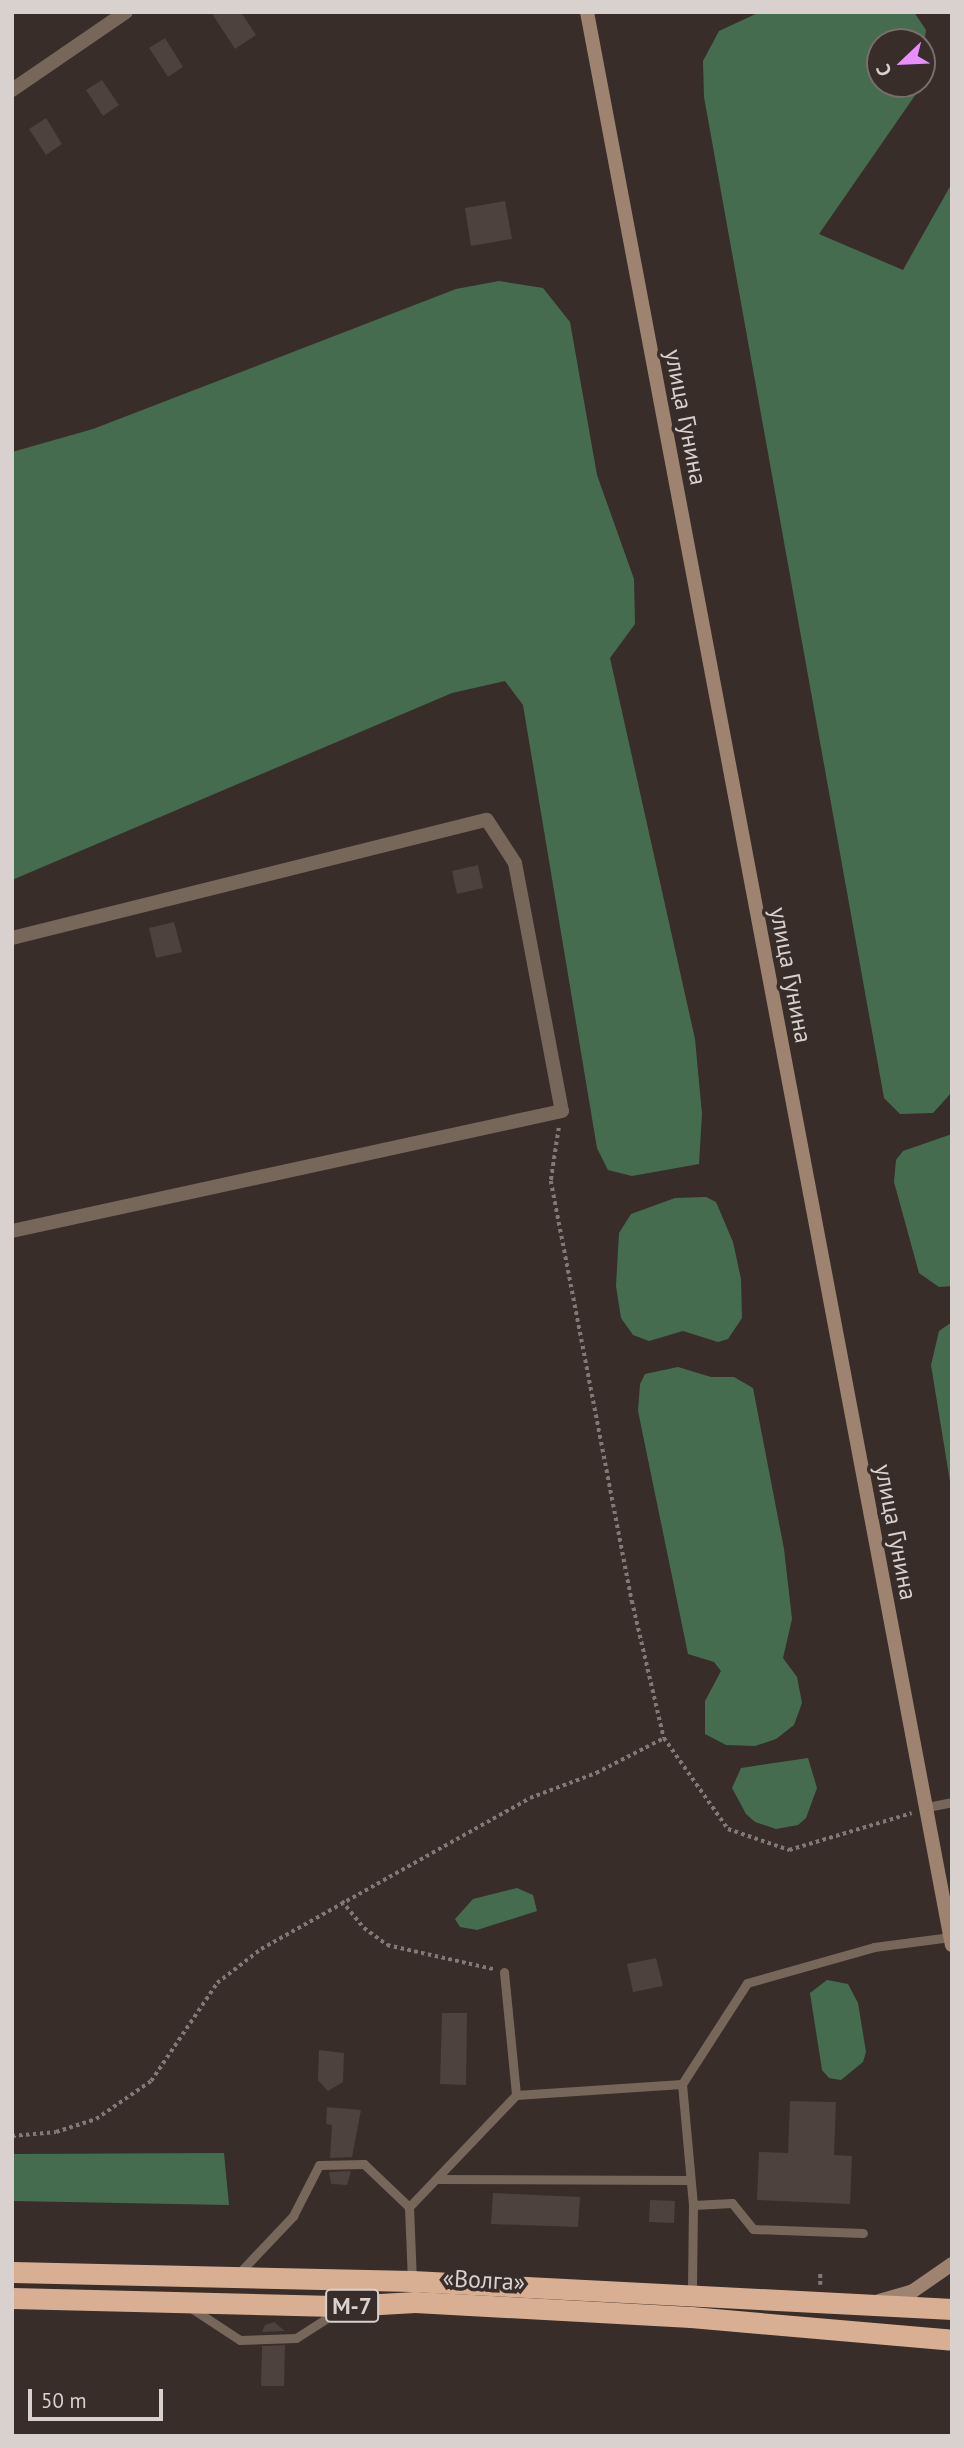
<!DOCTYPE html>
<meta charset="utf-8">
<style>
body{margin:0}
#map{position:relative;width:964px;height:2448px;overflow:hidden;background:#382d29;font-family:"PT Sans",sans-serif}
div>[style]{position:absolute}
.forest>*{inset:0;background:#466c50}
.building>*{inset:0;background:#4d423d}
.path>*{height:3.5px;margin-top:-1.75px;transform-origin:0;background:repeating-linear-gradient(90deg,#827976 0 3.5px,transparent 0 7px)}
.lane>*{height:9px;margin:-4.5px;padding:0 4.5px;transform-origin:4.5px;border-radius:4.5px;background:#77665a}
.street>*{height:14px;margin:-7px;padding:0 7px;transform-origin:7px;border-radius:7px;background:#77665a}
.secondary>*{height:14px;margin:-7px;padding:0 7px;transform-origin:7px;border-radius:7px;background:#9f8371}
.highway>*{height:21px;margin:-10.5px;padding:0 10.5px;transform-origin:10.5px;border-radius:10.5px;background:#d9af93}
span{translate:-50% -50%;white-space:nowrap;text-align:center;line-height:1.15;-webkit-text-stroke:7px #382d29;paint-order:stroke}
.shield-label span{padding:2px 5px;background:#382d29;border:2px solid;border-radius:5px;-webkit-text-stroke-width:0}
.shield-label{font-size:23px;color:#d8d1ce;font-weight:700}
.street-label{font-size:24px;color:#d8d1ce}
.frame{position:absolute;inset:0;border:14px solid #d8d1ce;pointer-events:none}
.north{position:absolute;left:866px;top:28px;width:70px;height:70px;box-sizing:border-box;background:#382d29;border:2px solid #786f6b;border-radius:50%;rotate:247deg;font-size:19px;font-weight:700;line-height:28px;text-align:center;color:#d8d1ce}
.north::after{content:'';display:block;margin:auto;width:24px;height:32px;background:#e88eff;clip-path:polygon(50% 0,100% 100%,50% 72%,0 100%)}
.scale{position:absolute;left:28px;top:2389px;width:135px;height:32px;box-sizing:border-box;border:4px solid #d8d1ce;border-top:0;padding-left:9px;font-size:21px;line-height:24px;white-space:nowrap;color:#d8d1ce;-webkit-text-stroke:5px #382d29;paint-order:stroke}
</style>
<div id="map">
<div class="forest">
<div style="clip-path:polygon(760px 12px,914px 12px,926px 30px,922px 61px,922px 42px,880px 42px,880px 84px,918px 84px,916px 94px,819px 234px,903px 270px,952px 183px,952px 1092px,933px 1113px,900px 1114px,884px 1098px,704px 97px,703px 61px,719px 31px)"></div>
<div style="clip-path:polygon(499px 281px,543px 288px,570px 322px,597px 475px,634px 579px,635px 624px,610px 658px,695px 1039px,702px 1114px,699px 1164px,632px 1176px,608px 1170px,597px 1148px,523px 705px,505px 681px,452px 693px,12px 880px,12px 452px,93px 429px,456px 289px)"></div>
<div style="clip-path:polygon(952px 1134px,952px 1286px,939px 1287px,919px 1273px,894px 1182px,896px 1160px,903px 1151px)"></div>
<div style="clip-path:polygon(706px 1197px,716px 1202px,733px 1242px,741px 1279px,742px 1318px,728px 1339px,718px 1342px,683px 1331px,649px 1341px,633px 1335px,621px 1318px,616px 1286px,619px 1233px,631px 1214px,675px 1198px)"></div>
<div style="clip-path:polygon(952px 1322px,952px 1494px,931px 1365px,939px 1331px)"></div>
<div style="clip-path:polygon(678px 1367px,711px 1377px,734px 1377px,753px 1388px,784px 1549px,792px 1619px,783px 1658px,797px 1677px,802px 1703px,794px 1725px,776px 1739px,755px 1746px,726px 1745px,705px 1734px,705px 1701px,721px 1671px,714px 1662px,688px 1654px,638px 1411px,640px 1384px,645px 1374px)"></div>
<div style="clip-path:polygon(808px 1758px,817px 1788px,806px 1818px,798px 1825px,776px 1829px,755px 1822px,746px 1814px,732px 1788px,741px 1768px)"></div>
<div style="clip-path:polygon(517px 1888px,533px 1895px,537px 1911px,477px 1930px,460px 1927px,455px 1919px,473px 1899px)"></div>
<div style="clip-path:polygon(827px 1980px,848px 1984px,858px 2003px,866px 2052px,863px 2062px,841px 2080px,829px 2078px,822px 2070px,810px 1993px)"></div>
<div style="clip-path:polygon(224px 2153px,229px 2205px,12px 2201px,12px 2154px)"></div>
</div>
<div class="building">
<div style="clip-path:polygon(211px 12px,241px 12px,256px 35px,235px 49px)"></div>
<div style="clip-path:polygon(165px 38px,183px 67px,168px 77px,149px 48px)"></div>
<div style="clip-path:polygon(102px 80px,119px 105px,103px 116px,86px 90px)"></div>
<div style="clip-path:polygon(46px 118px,62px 144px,46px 155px,29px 129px)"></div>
<div style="clip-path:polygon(505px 201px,512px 239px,471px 246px,465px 208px)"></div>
<div style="clip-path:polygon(478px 865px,483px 888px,457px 894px,452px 871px)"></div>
<div style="clip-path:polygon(174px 922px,182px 952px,156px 958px,149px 928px)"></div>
<div style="clip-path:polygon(656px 1958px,663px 1986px,633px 1992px,627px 1964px)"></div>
<div style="clip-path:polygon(442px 2013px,467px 2013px,466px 2085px,440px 2084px)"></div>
<div style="clip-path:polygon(319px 2050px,344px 2053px,343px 2082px,328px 2091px,318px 2080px)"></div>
<div style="clip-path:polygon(790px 2101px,836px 2102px,834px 2155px,852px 2156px,850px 2204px,757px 2200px,759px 2152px,788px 2153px)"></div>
<div style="clip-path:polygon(327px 2107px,361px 2110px,352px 2157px,330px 2158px,332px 2125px,326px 2124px)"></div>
<div style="clip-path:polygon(351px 2171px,347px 2185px,331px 2184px,329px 2172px)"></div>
<div style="clip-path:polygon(493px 2193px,580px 2197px,578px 2227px,491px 2224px)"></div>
<div style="clip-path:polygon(650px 2200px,675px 2201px,674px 2223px,649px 2222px)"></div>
<div style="clip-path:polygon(274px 2322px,285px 2331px,262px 2332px,265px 2325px)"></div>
<div style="clip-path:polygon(285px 2345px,284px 2386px,261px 2386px,262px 2346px)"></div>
</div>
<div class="path">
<div style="left:559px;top:1128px;width:54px;rotate:98.6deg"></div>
<div style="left:551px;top:1181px;width:428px;rotate:79.1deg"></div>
<div style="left:632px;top:1601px;width:141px;rotate:76.9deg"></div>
<div style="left:664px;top:1738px;width:111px;rotate:54.9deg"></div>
<div style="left:728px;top:1829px;width:65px;rotate:19deg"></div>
<div style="left:789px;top:1850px;width:128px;rotate:-16.7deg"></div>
<div style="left:342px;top:1901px;width:35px;rotate:51deg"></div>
<div style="left:364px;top:1928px;width:29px;rotate:36deg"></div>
<div style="left:387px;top:1945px;width:109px;rotate:12.8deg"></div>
<div style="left:12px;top:2136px;width:44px;rotate:-5.2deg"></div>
<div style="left:56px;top:2132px;width:42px;rotate:-18deg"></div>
<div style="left:96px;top:2119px;width:67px;rotate:-34.6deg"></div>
<div style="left:151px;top:2081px;width:118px;rotate:-56deg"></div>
<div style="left:217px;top:1983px;width:56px;rotate:-37.7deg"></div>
<div style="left:261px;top:1949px;width:308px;rotate:-29.3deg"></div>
<div style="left:530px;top:1798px;width:71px;rotate:-20.7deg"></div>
<div style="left:596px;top:1773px;width:76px;rotate:-27.2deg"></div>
<div style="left:820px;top:2285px;width:12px;rotate:-90deg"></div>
</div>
<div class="lane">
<div style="left:927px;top:1807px;width:25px;rotate:-11deg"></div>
<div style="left:504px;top:1972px;width:124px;rotate:84.4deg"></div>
<div style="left:682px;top:2084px;width:120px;rotate:-57.2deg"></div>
<div style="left:747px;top:1983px;width:132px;rotate:-15.8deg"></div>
<div style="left:874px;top:1947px;width:77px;rotate:-7.5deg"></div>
<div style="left:436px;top:2179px;width:252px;rotate:0.2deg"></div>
<div style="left:693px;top:2205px;width:39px;rotate:-3deg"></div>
<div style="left:732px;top:2203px;width:33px;rotate:51deg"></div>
<div style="left:753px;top:2229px;width:110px;rotate:2.1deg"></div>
<div style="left:409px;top:2207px;width:155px;rotate:-46.3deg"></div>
<div style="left:516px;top:2095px;width:166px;rotate:-3.8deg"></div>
<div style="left:682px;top:2084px;width:121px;rotate:84.8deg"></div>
<div style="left:693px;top:2205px;width:87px;rotate:90.7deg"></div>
<div style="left:239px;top:2273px;width:79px;rotate:-46.5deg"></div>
<div style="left:293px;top:2216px;width:57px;rotate:-63deg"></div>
<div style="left:319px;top:2165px;width:45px;rotate:-1.3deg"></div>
<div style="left:364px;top:2164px;width:62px;rotate:43.7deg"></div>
<div style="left:409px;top:2207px;width:74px;rotate:87.7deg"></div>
<div style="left:188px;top:2306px;width:62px;rotate:33.2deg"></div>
<div style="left:240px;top:2340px;width:56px;rotate:-2deg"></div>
<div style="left:296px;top:2338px;width:50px;rotate:-32.7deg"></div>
</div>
<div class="street">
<div style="left:12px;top:90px;width:138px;rotate:-34.4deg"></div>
<div style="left:12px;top:938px;width:489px;rotate:-14deg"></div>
<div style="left:487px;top:820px;width:51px;rotate:56.9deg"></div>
<div style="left:515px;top:863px;width:252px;rotate:79.3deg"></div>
<div style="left:562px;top:1111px;width:563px;rotate:167.69deg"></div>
</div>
<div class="secondary">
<div style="left:587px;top:12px;width:1967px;rotate:79.31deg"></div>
<div style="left:879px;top:2301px;width:35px;rotate:-16deg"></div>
<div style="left:913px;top:2291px;width:47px;rotate:-34.7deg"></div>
</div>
<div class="highway">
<div style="left:12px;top:2272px;width:400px;rotate:1.3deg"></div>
<div style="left:412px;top:2281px;width:541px;rotate:2.97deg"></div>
<div style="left:12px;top:2298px;width:333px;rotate:1.4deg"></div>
<div style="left:345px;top:2306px;width:70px;rotate:-3.3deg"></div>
<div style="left:415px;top:2302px;width:276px;rotate:3.1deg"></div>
<div style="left:691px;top:2317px;width:262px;rotate:5deg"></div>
</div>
<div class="shield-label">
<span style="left:352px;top:2306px">М-7</span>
</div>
<div class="street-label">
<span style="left:686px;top:417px;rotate:79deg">улица Гунина</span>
<span style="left:791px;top:975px;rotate:79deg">улица Гунина</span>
<span style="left:896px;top:1532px;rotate:79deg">улица Гунина</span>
<span style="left:484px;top:2280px;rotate:3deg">«Волга»</span>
</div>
<div class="frame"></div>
<div class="north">С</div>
<div class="scale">50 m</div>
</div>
